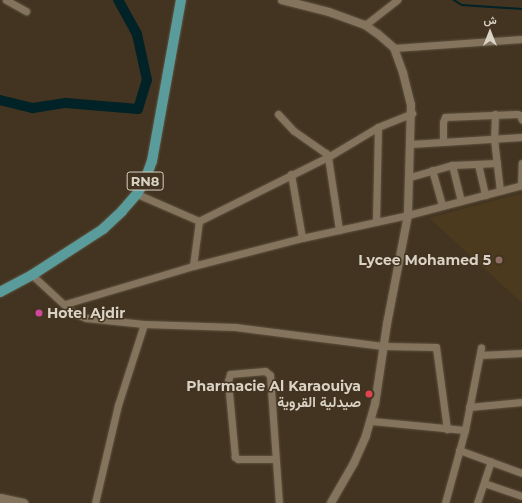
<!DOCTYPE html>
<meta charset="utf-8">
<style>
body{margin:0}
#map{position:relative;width:522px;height:503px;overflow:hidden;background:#423420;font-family:Montserrat,Vazirmatn,sans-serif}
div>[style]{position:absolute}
.built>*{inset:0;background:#4c3a1f}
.stream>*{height:1.5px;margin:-0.75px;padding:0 0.75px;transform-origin:0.75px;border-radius:0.75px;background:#012226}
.river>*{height:10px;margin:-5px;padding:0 5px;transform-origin:5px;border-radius:5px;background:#012226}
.roads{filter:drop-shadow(0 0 1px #5e5340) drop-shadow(0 0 1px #5e5340)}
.minor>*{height:7px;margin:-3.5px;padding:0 3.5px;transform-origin:3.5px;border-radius:3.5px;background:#84745e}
.tertiary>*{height:8px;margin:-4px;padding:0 4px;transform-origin:4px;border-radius:4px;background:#84745e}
.secondary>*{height:9px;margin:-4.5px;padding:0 4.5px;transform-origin:4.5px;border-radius:4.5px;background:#84745e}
.primary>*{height:10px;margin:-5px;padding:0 5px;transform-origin:5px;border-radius:5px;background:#5a9c9c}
.dots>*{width:11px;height:11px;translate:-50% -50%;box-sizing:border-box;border:2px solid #423420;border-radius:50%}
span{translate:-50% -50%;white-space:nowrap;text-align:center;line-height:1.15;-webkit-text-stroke:3px #423420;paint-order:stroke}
.shield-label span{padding:1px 3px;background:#423420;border:1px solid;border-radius:3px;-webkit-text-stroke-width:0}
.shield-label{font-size:13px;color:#dad2c5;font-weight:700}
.poi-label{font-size:14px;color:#dad2c5;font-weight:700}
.right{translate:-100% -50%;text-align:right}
.left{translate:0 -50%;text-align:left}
.north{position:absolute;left:470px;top:12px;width:40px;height:40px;-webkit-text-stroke:3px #423420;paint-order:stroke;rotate:0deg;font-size:11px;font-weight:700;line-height:16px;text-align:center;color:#dad2c5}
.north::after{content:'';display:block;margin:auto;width:14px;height:18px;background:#dad2c5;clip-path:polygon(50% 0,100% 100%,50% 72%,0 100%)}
</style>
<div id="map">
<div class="built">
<div style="clip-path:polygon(522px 193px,522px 303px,429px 218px)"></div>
</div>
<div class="stream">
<div style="left:454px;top:0;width:9px;rotate:32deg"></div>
<div style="left:462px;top:5px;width:60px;rotate:3.8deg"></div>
</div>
<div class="river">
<div style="left:0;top:100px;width:34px;rotate:14deg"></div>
<div style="left:33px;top:108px;width:33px;rotate:-9deg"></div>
<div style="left:66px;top:103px;width:72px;rotate:4.8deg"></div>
<div style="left:138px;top:109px;width:30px;rotate:-73deg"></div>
<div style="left:147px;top:80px;width:47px;rotate:-102.3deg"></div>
<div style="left:137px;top:34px;width:39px;rotate:-119deg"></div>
</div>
<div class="roads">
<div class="minor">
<div style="left:6px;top:0;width:23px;rotate:29deg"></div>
<div style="left:365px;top:25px;width:41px;rotate:-38deg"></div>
<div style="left:394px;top:48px;width:128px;rotate:-4deg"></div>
<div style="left:278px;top:114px;width:23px;rotate:47deg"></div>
<div style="left:294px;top:131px;width:39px;rotate:35deg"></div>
<div style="left:326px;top:153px;width:4px;rotate:63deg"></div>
<div style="left:328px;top:157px;width:74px;rotate:81.4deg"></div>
<div style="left:495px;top:114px;width:25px;rotate:92deg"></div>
<div style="left:494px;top:139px;width:52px;rotate:83.4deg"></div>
<div style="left:443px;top:142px;width:20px;rotate:-90deg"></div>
<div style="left:443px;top:122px;width:5px;rotate:-68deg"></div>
<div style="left:445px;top:117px;width:72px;rotate:-2.4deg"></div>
<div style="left:517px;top:114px;width:3px;rotate:18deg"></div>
<div style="left:520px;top:115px;width:5px;rotate:68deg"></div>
<div style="left:411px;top:144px;width:111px;rotate:-3.6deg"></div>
<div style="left:478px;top:164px;width:32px;rotate:77deg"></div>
<div style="left:452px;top:165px;width:37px;rotate:76deg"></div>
<div style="left:432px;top:170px;width:37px;rotate:74deg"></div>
<div style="left:291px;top:174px;width:65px;rotate:80.2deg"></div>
<div style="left:410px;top:177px;width:44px;rotate:-15.9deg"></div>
<div style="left:452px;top:165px;width:45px;rotate:-2.5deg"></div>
<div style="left:521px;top:186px;width:23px;rotate:-88deg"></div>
<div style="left:137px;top:194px;width:68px;rotate:23.5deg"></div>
<div style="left:199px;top:221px;width:45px;rotate:97.6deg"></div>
<div style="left:199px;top:221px;width:144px;rotate:-26.4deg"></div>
<div style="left:328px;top:157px;width:58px;rotate:-31deg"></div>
<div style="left:378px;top:127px;width:37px;rotate:-22deg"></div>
<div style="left:376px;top:222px;width:95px;rotate:-88.8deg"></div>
<div style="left:32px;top:275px;width:56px;rotate:42.8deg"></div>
<div style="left:73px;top:313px;width:14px;rotate:21deg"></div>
<div style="left:86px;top:318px;width:58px;rotate:5.9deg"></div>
<div style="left:144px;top:324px;width:91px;rotate:1.9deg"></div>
<div style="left:235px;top:327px;width:149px;rotate:7.3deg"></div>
<div style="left:383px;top:346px;width:53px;rotate:1.1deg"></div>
<div style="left:436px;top:347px;width:83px;rotate:82.4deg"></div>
<div style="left:65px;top:304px;width:134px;rotate:-16.5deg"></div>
<div style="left:193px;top:266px;width:113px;rotate:-14.4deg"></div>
<div style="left:302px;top:238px;width:108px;rotate:-12.2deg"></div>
<div style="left:408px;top:215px;width:118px;rotate:-14.7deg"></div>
<div style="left:480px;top:355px;width:42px;rotate:-2.7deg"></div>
<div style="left:469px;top:407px;width:53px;rotate:-5.4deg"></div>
<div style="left:372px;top:421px;width:93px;rotate:5.5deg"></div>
<div style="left:459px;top:450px;width:67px;rotate:20.1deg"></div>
<div style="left:275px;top:459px;width:37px;rotate:180deg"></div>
<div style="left:238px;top:459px;width:4px;rotate:-146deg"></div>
<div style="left:235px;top:457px;width:76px;rotate:-95.3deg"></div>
<div style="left:228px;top:381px;width:7px;rotate:-74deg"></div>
<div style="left:230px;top:374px;width:35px;rotate:-5deg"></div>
<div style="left:265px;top:371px;width:6px;rotate:39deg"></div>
<div style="left:270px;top:375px;width:128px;rotate:86deg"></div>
<div style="left:484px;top:483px;width:40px;rotate:18.9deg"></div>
<div style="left:95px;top:503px;width:101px;rotate:-76.8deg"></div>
<div style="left:118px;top:405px;width:85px;rotate:-72.2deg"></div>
<div style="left:445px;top:503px;width:76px;rotate:-74.7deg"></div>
<div style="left:465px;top:430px;width:84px;rotate:-79deg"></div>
<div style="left:477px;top:503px;width:44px;rotate:-71.6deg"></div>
</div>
<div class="tertiary">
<div style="left:282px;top:0;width:49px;rotate:14.3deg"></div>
<div style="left:329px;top:12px;width:38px;rotate:20deg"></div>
<div style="left:365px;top:25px;width:16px;rotate:35deg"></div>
<div style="left:378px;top:34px;width:21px;rotate:41deg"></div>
<div style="left:394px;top:48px;width:27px;rotate:70deg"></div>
<div style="left:403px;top:73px;width:33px;rotate:76deg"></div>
<div style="left:411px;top:105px;width:110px;rotate:91.6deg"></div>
<div style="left:408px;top:215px;width:111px;rotate:100.9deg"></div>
<div style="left:387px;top:324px;width:81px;rotate:98.5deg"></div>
<div style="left:375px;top:404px;width:33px;rotate:106deg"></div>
<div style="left:366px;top:436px;width:30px;rotate:114deg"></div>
<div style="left:354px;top:463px;width:46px;rotate:119.9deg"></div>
</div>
<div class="secondary">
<div style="left:0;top:498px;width:24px;rotate:12deg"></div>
</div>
<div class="primary">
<div style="left:0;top:292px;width:36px;rotate:-28deg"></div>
<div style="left:32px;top:275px;width:85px;rotate:-32.9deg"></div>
<div style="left:103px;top:229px;width:26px;rotate:-43deg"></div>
<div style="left:122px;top:211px;width:23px;rotate:-49deg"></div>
<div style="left:137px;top:194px;width:16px;rotate:-60deg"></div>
<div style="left:145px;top:180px;width:20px;rotate:-70deg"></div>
<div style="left:152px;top:161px;width:164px;rotate:-79.8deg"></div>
</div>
</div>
<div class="dots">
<div style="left:499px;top:260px;background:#8d6e63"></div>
<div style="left:39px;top:313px;background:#d1479c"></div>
<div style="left:369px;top:394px;background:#e0444e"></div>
</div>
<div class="shield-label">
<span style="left:145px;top:181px">RN8</span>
</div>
<div class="poi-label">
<span class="right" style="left:491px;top:260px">Lycee Mohamed 5</span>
<span class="left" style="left:47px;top:313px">Hotel Ajdir</span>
<span class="right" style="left:361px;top:394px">Pharmacie Al Karaouiya<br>صيدلية القروية</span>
</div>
<div class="north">ش</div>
</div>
